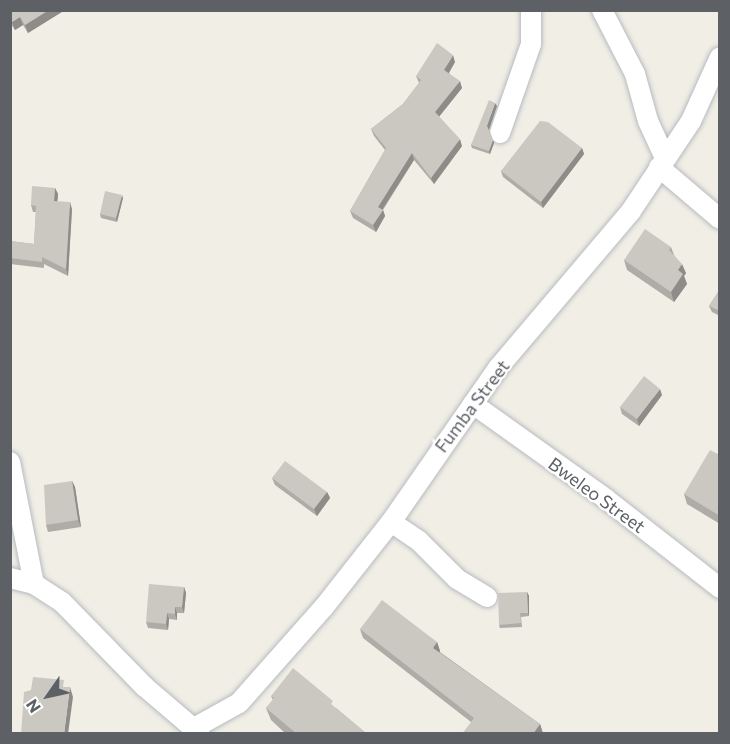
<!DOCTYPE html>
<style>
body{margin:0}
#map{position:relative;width:730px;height:744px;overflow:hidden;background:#f0eee5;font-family:Commissioner,sans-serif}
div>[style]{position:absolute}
.roads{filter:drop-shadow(0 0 2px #b7bbc0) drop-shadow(0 0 2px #b7bbc0)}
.minor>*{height:20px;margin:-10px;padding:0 10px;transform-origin:10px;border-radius:10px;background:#fff}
.wall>*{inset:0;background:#afaca7}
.shaded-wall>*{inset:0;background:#8e8c88}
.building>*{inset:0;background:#cbc8c2}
span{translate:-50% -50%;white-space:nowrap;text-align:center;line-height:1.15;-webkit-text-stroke:4.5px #fff;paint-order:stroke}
.street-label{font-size:18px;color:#5d6166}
.frame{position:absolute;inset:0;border:12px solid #5d6166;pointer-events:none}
.north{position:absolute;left:18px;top:666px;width:60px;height:60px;-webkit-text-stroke:4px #fff;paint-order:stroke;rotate:236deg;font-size:16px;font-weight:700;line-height:24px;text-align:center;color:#5d6166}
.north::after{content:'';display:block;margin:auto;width:21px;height:27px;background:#5d6166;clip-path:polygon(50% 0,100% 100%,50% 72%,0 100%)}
</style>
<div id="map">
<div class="roads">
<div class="minor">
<div style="left:602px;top:10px;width:72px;rotate:62.7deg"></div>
<div style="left:635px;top:74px;width:49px;rotate:74.5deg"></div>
<div style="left:648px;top:121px;width:41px;rotate:65.3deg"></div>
<div style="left:500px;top:133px;width:94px;rotate:-70.8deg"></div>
<div style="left:531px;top:44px;width:34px;rotate:-90deg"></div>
<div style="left:659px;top:167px;width:80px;rotate:40.4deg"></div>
<div style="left:473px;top:404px;width:163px;rotate:35.5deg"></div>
<div style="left:606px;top:499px;width:145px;rotate:38deg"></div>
<div style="left:10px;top:462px;width:124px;rotate:78.9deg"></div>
<div style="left:391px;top:522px;width:32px;rotate:34deg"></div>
<div style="left:418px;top:540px;width:55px;rotate:45deg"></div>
<div style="left:457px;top:579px;width:35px;rotate:31deg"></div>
<div style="left:10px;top:578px;width:25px;rotate:14deg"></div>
<div style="left:34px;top:584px;width:33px;rotate:33deg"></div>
<div style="left:62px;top:602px;width:119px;rotate:45.7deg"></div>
<div style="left:145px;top:687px;width:72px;rotate:40.5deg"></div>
<div style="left:194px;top:728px;width:51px;rotate:-29.1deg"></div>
<div style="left:239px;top:703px;width:128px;rotate:-48.5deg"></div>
<div style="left:324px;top:607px;width:108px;rotate:-51.8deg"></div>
<div style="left:391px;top:522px;width:188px;rotate:-55.2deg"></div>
<div style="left:498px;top:368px;width:206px;rotate:-49.7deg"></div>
<div style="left:631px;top:211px;width:108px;rotate:-56.3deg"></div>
<div style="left:691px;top:121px;width:70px;rotate:-65.6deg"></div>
</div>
</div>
<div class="wall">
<div style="clip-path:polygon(10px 10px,65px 10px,28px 33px,23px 25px,15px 30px,10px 23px)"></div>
<div style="clip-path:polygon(455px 62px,449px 73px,462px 88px,439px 117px,462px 146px,434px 184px,414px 160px,383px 210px,385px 216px,376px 232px,353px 218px,350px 211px,385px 150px,374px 136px,371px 129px,403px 104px,419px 83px,416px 76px)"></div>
<div style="clip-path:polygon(497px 106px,489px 129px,494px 143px,490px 154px,472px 148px,471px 145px)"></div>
<div style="clip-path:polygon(582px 148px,584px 154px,543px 208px,503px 177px,501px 171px)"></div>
<div style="clip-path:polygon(55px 188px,58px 194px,57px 202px,72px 209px,68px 276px,44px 264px,44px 268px,10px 264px,10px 241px,34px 244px,36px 212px,33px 212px,31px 205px)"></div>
<div style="clip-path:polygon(123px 198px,117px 222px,101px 218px,100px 214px)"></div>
<div style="clip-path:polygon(671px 247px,674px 255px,686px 273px,684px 276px,687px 284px,674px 302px,627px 270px,624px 260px)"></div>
<div style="clip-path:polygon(720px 289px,720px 316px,712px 312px,709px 306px)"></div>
<div style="clip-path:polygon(662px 395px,639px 426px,622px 414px,620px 407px)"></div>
<div style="clip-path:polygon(720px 455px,720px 524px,687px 504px,684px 494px)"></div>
<div style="clip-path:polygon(272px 478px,327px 492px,330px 498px,317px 516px,275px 485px)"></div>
<div style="clip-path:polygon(72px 481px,75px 487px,81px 527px,48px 532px,46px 525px)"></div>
<div style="clip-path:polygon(184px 587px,186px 593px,184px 613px,177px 613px,177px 620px,169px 619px,168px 630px,148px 628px,146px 622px)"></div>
<div style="clip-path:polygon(527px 592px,529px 596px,529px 616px,521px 617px,522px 627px,500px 628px,499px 625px)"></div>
<div style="clip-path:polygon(360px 629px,437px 642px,440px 651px,440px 652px,540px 724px,543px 733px,471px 722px,363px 638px)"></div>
<div style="clip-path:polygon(271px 696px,336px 708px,367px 734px,286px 734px,271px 720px,266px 708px,273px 700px)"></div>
</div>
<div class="shaded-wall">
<div style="clip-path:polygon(49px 10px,65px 10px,28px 33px,25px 25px)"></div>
<div style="clip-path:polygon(20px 17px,23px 25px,15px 30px,12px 22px)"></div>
<div style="clip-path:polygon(453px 55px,455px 62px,447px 76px,444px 70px)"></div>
<div style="clip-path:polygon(460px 81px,462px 88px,437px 119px,435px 112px)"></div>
<div style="clip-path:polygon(495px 103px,497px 106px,489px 130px,487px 126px)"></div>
<div style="clip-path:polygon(460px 139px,462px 146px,434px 184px,431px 178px)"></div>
<div style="clip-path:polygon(493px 140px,494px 143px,490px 154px,489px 151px)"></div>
<div style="clip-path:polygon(582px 148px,584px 154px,543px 208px,541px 202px)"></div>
<div style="clip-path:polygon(412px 153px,414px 160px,380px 213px,378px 207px)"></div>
<div style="clip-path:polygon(55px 188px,58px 194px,57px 208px,54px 201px)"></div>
<div style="clip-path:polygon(122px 195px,123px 198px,117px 222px,116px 218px)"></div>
<div style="clip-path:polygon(70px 202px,72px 209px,68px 276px,66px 269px)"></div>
<div style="clip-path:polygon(383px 210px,385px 216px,376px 232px,373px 225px)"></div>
<div style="clip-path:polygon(682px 264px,686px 273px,684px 276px,687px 284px,674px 302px,671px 292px,678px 270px)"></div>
<div style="clip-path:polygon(660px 389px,662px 395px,639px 426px,637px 419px)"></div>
<div style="clip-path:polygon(72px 481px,75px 487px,81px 527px,78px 520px)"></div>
<div style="clip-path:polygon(327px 492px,330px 498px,317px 516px,314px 509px)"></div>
<div style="clip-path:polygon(184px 587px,186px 593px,184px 613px,182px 607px)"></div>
<div style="clip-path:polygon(527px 592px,529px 596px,529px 616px,528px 613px)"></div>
<div style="clip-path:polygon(175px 607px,177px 613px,177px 620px,175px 614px)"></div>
<div style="clip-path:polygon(167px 613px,169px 619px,168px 630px,166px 624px)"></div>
<div style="clip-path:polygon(437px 642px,440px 651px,437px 657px,433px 648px)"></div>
<div style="clip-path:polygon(70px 687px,73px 697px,68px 734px,64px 734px)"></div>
<div style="clip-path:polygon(540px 724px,543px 734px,533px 734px)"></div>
</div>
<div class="building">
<div style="clip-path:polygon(10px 10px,49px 10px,25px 25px,20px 17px,12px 22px,10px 20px)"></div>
<div style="clip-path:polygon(437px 43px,453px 55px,444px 70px,460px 81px,435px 112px,460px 139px,431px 178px,412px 153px,378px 207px,383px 210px,373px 225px,350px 211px,386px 148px,371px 129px,403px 104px,421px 80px,416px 76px)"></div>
<div style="clip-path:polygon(489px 100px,495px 103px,487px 126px,493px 140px,489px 151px,471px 145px)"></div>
<div style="clip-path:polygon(540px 121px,548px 122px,582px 148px,541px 202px,501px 171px)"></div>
<div style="clip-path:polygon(32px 186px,55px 188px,54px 201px,70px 202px,66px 269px,42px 257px,42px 262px,10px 258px,10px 241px,34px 244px,36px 206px,31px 205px)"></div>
<div style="clip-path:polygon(105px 191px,122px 195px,116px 218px,100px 214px)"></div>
<div style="clip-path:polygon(645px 229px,671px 247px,669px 250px,682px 264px,678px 270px,683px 274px,671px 292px,624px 260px)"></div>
<div style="clip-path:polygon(720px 289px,720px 311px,709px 306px)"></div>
<div style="clip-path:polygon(644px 376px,660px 389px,637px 419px,620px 407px)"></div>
<div style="clip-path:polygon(710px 450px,720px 455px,720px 516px,684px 494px)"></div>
<div style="clip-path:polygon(285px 461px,327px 492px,314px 509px,272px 478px)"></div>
<div style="clip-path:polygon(72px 481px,78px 520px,46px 525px,44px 485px)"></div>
<div style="clip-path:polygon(149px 584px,184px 587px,182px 607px,175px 607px,175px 614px,167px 613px,166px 624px,146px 622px)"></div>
<div style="clip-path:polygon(527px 592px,528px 613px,520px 613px,521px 623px,499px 625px,498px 593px)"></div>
<div style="clip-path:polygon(382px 600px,437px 642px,433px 648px,540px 724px,533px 734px,462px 734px,474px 718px,360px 629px)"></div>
<div style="clip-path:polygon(293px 668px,333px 701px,331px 704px,367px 734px,297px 734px,266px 708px,274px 698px,271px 696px)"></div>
<div style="clip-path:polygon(33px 677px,64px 680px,63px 687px,70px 687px,64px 734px,21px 734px,24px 692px,31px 690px)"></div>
</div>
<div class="street-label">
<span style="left:472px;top:406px;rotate:-53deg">Fumba Street</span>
<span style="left:597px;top:495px;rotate:36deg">Bweleo Street</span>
</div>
<div class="frame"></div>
<div class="north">N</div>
</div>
